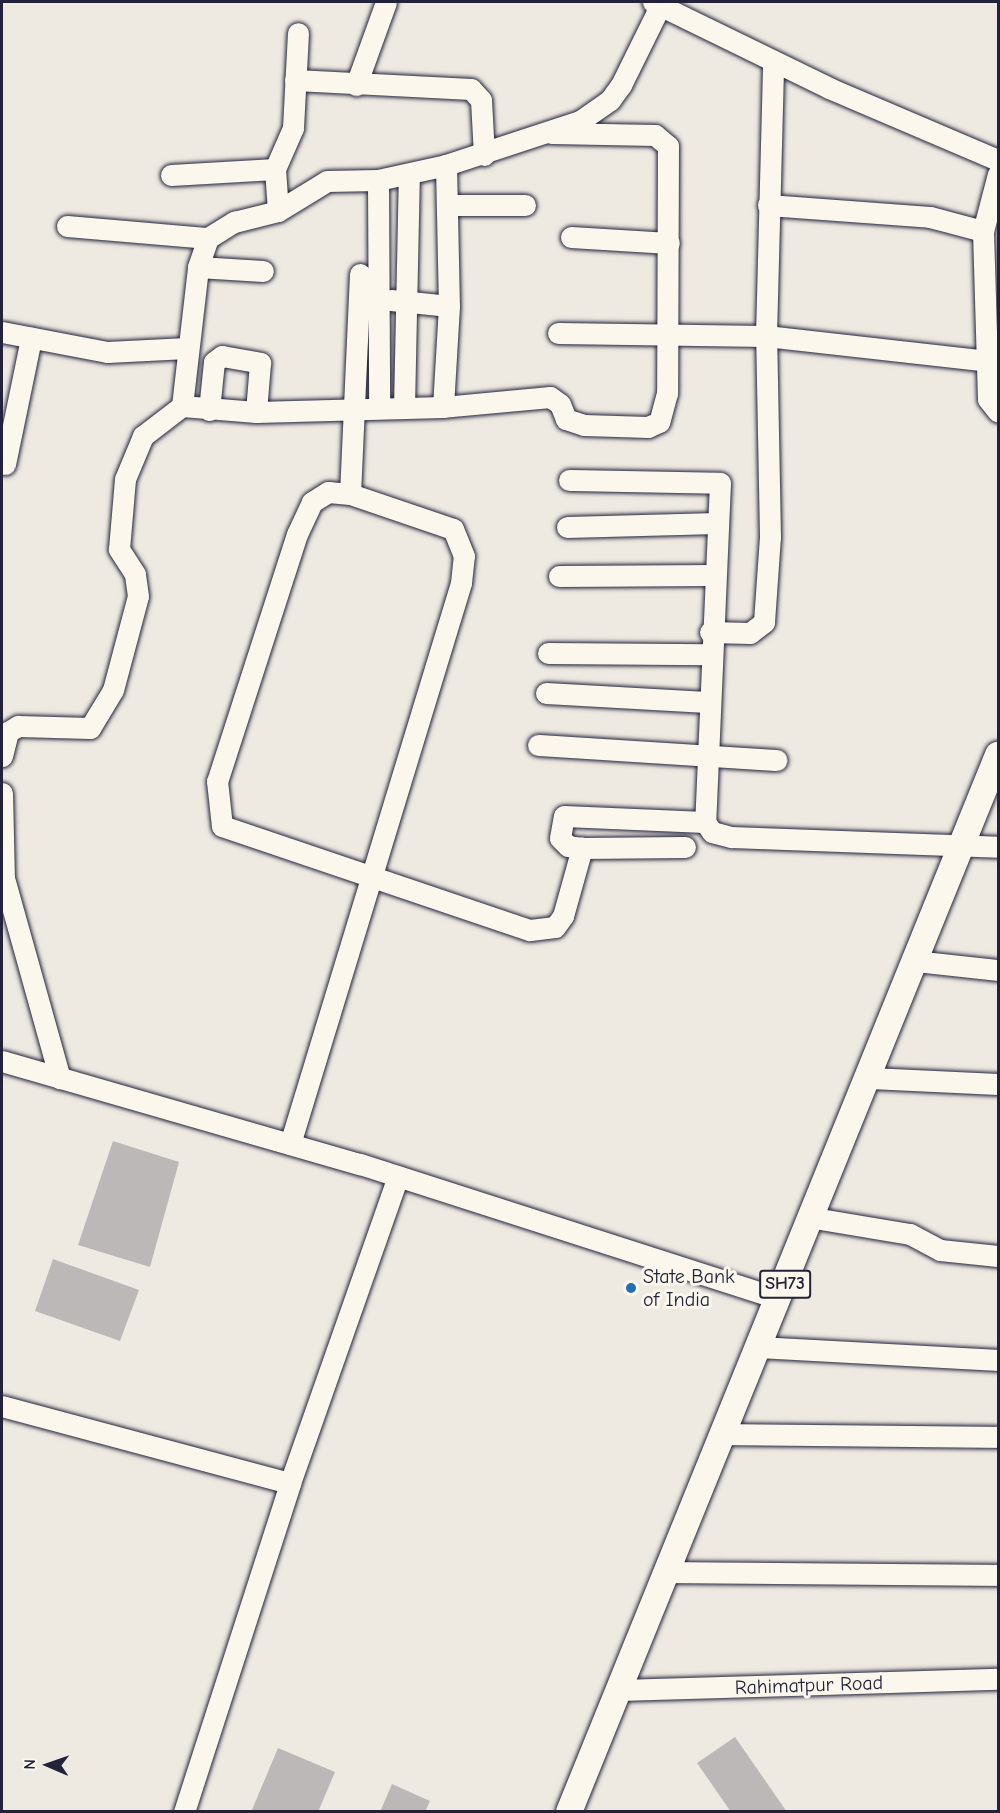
<!DOCTYPE html>
<style>
body{margin:0}
#map{position:relative;width:1000px;height:1813px;overflow:hidden;background:#eeeae2;font-family:"Comic Neue",sans-serif}
div>[style]{position:absolute}
.building>*{inset:0;background:#bcb8b8}
.roads{filter:drop-shadow(0 0 2px #22223b) drop-shadow(0 0 2px #22223b)}
.minor>*{height:21px;margin:-10.5px;padding:0 10.5px;transform-origin:10.5px;border-radius:10.5px;background:#fbf7ec}
.major>*{height:26px;margin:-13px;padding:0 13px;transform-origin:13px;border-radius:13px;background:#fbf7ec}
.dots>*{width:16px;height:16px;translate:-50% -50%;box-sizing:border-box;border:3px solid #fbf7ec;border-radius:50%}
span{translate:-50% -50%;white-space:nowrap;text-align:center;line-height:1.15;-webkit-text-stroke:6px #fbf7ec;paint-order:stroke}
.shield-label span{padding:2px 4px;background:#fbf7ec;border:2px solid;border-radius:4px;-webkit-text-stroke-width:0}
.shield-label{font-size:18px;color:#22223b;font-weight:700}
.poi-label{font-size:20px;color:#22223b}
.left{translate:0 -50%;text-align:left}
.street-label{font-size:20px;color:#22223b}
.frame{position:absolute;inset:0;border:3px solid #22223b;pointer-events:none}
.north{position:absolute;left:18px;top:1735px;width:60px;height:60px;-webkit-text-stroke:4px #fbf7ec;paint-order:stroke;rotate:272deg;font-size:16px;font-weight:700;line-height:24px;text-align:center;color:#22223b}
.north::after{content:'';display:block;margin:auto;width:21px;height:27px;background:#22223b;clip-path:polygon(50% 0,100% 100%,50% 72%,0 100%)}
</style>
<div id="map">
<div class="building">
<div style="clip-path:polygon(113px 1141px,179px 1162px,150px 1267px,78px 1245px)"></div>
<div style="clip-path:polygon(53px 1259px,139px 1290px,120px 1341px,35px 1311px)"></div>
<div style="clip-path:polygon(735px 1737px,787px 1812px,731px 1812px,697px 1763px)"></div>
<div style="clip-path:polygon(278px 1748px,335px 1772px,318px 1812px,251px 1812px)"></div>
<div style="clip-path:polygon(392px 1784px,430px 1801px,425px 1812px,380px 1812px)"></div>
</div>
<div class="roads">
<div class="minor">
<div style="left:653px;top:2px;width:196px;rotate:26deg"></div>
<div style="left:829px;top:88px;width:184px;rotate:23.1deg"></div>
<div style="left:295px;top:80px;width:176px;rotate:2.9deg"></div>
<div style="left:471px;top:89px;width:15px;rotate:48deg"></div>
<div style="left:481px;top:100px;width:55px;rotate:86.9deg"></div>
<div style="left:356px;top:85px;width:88px;rotate:-70.1deg"></div>
<div style="left:551px;top:133px;width:104px;rotate:1.1deg"></div>
<div style="left:655px;top:135px;width:17px;rotate:40deg"></div>
<div style="left:668px;top:146px;width:247px;rotate:90.2deg"></div>
<div style="left:667px;top:393px;width:30px;rotate:105deg"></div>
<div style="left:659px;top:422px;width:12px;rotate:156deg"></div>
<div style="left:648px;top:427px;width:64px;rotate:-178.2deg"></div>
<div style="left:584px;top:425px;width:19px;rotate:-162deg"></div>
<div style="left:566px;top:419px;width:16px;rotate:-112deg"></div>
<div style="left:560px;top:404px;width:12px;rotate:-145deg"></div>
<div style="left:550px;top:397px;width:107px;rotate:174.7deg"></div>
<div style="left:443px;top:407px;width:187px;rotate:178.5deg"></div>
<div style="left:256px;top:412px;width:74px;rotate:-175.4deg"></div>
<div style="left:182px;top:406px;width:140px;rotate:-83.4deg"></div>
<div style="left:198px;top:267px;width:31px;rotate:-71deg"></div>
<div style="left:208px;top:238px;width:31px;rotate:-32deg"></div>
<div style="left:234px;top:222px;width:45px;rotate:-14deg"></div>
<div style="left:278px;top:211px;width:57px;rotate:-31.5deg"></div>
<div style="left:327px;top:181px;width:51px;rotate:-1.1deg"></div>
<div style="left:378px;top:180px;width:70px;rotate:-12.4deg"></div>
<div style="left:446px;top:165px;width:141px;rotate:-18.2deg"></div>
<div style="left:580px;top:121px;width:37px;rotate:-35deg"></div>
<div style="left:610px;top:100px;width:19px;rotate:-54deg"></div>
<div style="left:621px;top:85px;width:88px;rotate:-63.7deg"></div>
<div style="left:446px;top:165px;width:141px;rotate:88.8deg"></div>
<div style="left:275px;top:169px;width:45px;rotate:-66.3deg"></div>
<div style="left:293px;top:128px;width:95px;rotate:-87deg"></div>
<div style="left:998px;top:174px;width:59px;rotate:104.7deg"></div>
<div style="left:983px;top:231px;width:168px;rotate:88.3deg"></div>
<div style="left:988px;top:399px;width:16px;rotate:52deg"></div>
<div style="left:171px;top:175px;width:104px;rotate:-3.3deg"></div>
<div style="left:275px;top:169px;width:42px;rotate:85.9deg"></div>
<div style="left:378px;top:180px;width:228px;rotate:89.7deg"></div>
<div style="left:448px;top:205px;width:77px"></div>
<div style="left:768px;top:205px;width:162px;rotate:4.2deg"></div>
<div style="left:930px;top:217px;width:55px;rotate:14.8deg"></div>
<div style="left:67px;top:226px;width:142px;rotate:4.9deg"></div>
<div style="left:571px;top:237px;width:98px;rotate:3.5deg"></div>
<div style="left:198px;top:267px;width:65px;rotate:3.5deg"></div>
<div style="left:360px;top:274px;width:220px;rotate:92.6deg"></div>
<div style="left:350px;top:494px;width:22px;rotate:-175deg"></div>
<div style="left:328px;top:492px;width:19px;rotate:148deg"></div>
<div style="left:312px;top:502px;width:35px;rotate:115deg"></div>
<div style="left:297px;top:534px;width:260px;rotate:107.9deg"></div>
<div style="left:217px;top:781px;width:45px;rotate:83.7deg"></div>
<div style="left:222px;top:826px;width:325px;rotate:18.7deg"></div>
<div style="left:530px;top:930px;width:25px;rotate:-7deg"></div>
<div style="left:555px;top:927px;width:14px;rotate:-54deg"></div>
<div style="left:563px;top:916px;width:71px;rotate:-74.4deg"></div>
<div style="left:582px;top:848px;width:103px;rotate:-0.6deg"></div>
<div style="left:391px;top:300px;width:58px;rotate:5.9deg"></div>
<div style="left:449px;top:306px;width:101px;rotate:93.4deg"></div>
<div style="left:2px;top:332px;width:107px;rotate:10.8deg"></div>
<div style="left:107px;top:352px;width:80px;rotate:-2.9deg"></div>
<div style="left:558px;top:333px;width:208px;rotate:0.8deg"></div>
<div style="left:766px;top:336px;width:223px;rotate:6.4deg"></div>
<div style="left:404px;top:408px;width:234px;rotate:-88.8deg"></div>
<div style="left:209px;top:410px;width:48px;rotate:-84.1deg"></div>
<div style="left:214px;top:362px;width:10px;rotate:-37deg"></div>
<div style="left:222px;top:356px;width:39px;rotate:10deg"></div>
<div style="left:260px;top:363px;width:49px;rotate:94.7deg"></div>
<div style="left:5px;top:464px;width:129px;rotate:-78.3deg"></div>
<div style="left:569px;top:480px;width:151px;rotate:1.1deg"></div>
<div style="left:720px;top:483px;width:339px;rotate:92.5deg"></div>
<div style="left:567px;top:527px;width:150px;rotate:-1.5deg"></div>
<div style="left:559px;top:576px;width:154px;rotate:-0.4deg"></div>
<div style="left:710px;top:632px;width:40px;rotate:1.4deg"></div>
<div style="left:750px;top:633px;width:18px;rotate:-38deg"></div>
<div style="left:764px;top:622px;width:85px;rotate:-86deg"></div>
<div style="left:770px;top:537px;width:201px;rotate:-91.1deg"></div>
<div style="left:766px;top:336px;width:274px;rotate:-88.5deg"></div>
<div style="left:548px;top:653px;width:162px;rotate:0.4deg"></div>
<div style="left:546px;top:693px;width:161px;rotate:3.2deg"></div>
<div style="left:538px;top:745px;width:239px;rotate:3.6deg"></div>
<div style="left:2px;top:756px;width:25px;rotate:-76deg"></div>
<div style="left:8px;top:732px;width:12px;rotate:-31deg"></div>
<div style="left:18px;top:726px;width:72px;rotate:1.6deg"></div>
<div style="left:90px;top:728px;width:44px;rotate:-58.8deg"></div>
<div style="left:113px;top:690px;width:97px;rotate:-75.1deg"></div>
<div style="left:138px;top:596px;width:22px;rotate:-98deg"></div>
<div style="left:135px;top:574px;width:30px;rotate:-123deg"></div>
<div style="left:119px;top:549px;width:70px;rotate:-85.1deg"></div>
<div style="left:125px;top:479px;width:47px;rotate:-67.3deg"></div>
<div style="left:143px;top:436px;width:49px;rotate:-37.6deg"></div>
<div style="left:2px;top:793px;width:85px;rotate:88.7deg"></div>
<div style="left:4px;top:878px;width:208px;rotate:74.4deg"></div>
<div style="left:582px;top:848px;width:14px;rotate:-172deg"></div>
<div style="left:568px;top:846px;width:11px;rotate:-135deg"></div>
<div style="left:560px;top:838px;width:22px;rotate:-80deg"></div>
<div style="left:564px;top:816px;width:141px;rotate:2.4deg"></div>
<div style="left:705px;top:822px;width:12px;rotate:55deg"></div>
<div style="left:712px;top:832px;width:20px;rotate:15deg"></div>
<div style="left:731px;top:837px;width:267px;rotate:2.1deg"></div>
<div style="left:915px;top:961px;width:83px;rotate:6.2deg"></div>
<div style="left:2px;top:1061px;width:373px;rotate:16.1deg"></div>
<div style="left:360px;top:1164px;width:439px;rotate:17.8deg"></div>
<div style="left:870px;top:1078px;width:128px;rotate:2.7deg"></div>
<div style="left:290px;top:1144px;width:586px;rotate:-73.05deg"></div>
<div style="left:461px;top:583px;width:27px;rotate:-84deg"></div>
<div style="left:464px;top:556px;width:29px;rotate:-112deg"></div>
<div style="left:453px;top:529px;width:109px;rotate:-161.2deg"></div>
<div style="left:814px;top:1218px;width:97px;rotate:9.5deg"></div>
<div style="left:910px;top:1234px;width:34px;rotate:28deg"></div>
<div style="left:940px;top:1250px;width:58px;rotate:5.9deg"></div>
<div style="left:759px;top:1347px;width:239px;rotate:3.1deg"></div>
<div style="left:2px;top:1406px;width:298px;rotate:15deg"></div>
<div style="left:725px;top:1434px;width:273px;rotate:0.6deg"></div>
<div style="left:670px;top:1572px;width:328px;rotate:0.5deg"></div>
<div style="left:619px;top:1690px;width:379px;rotate:-1.7deg"></div>
<div style="left:184px;top:1812px;width:346px;rotate:-72.1deg"></div>
<div style="left:290px;top:1483px;width:325px;rotate:-70.6deg"></div>
</div>
<div class="major">
<div style="left:569px;top:1812px;width:1141px;rotate:-67.91deg"></div>
</div>
</div>
<div class="dots">
<div style="left:631px;top:1288px;background:#1f6fb2"></div>
</div>
<div class="shield-label">
<span style="left:785px;top:1284px">SH73</span>
</div>
<div class="poi-label">
<span class="left" style="left:643px;top:1288px">State Bank<br>of India</span>
</div>
<div class="street-label">
<span style="left:809px;top:1685px;rotate:-2deg">Rahimatpur Road</span>
</div>
<div class="frame"></div>
<div class="north">N</div>
</div>
